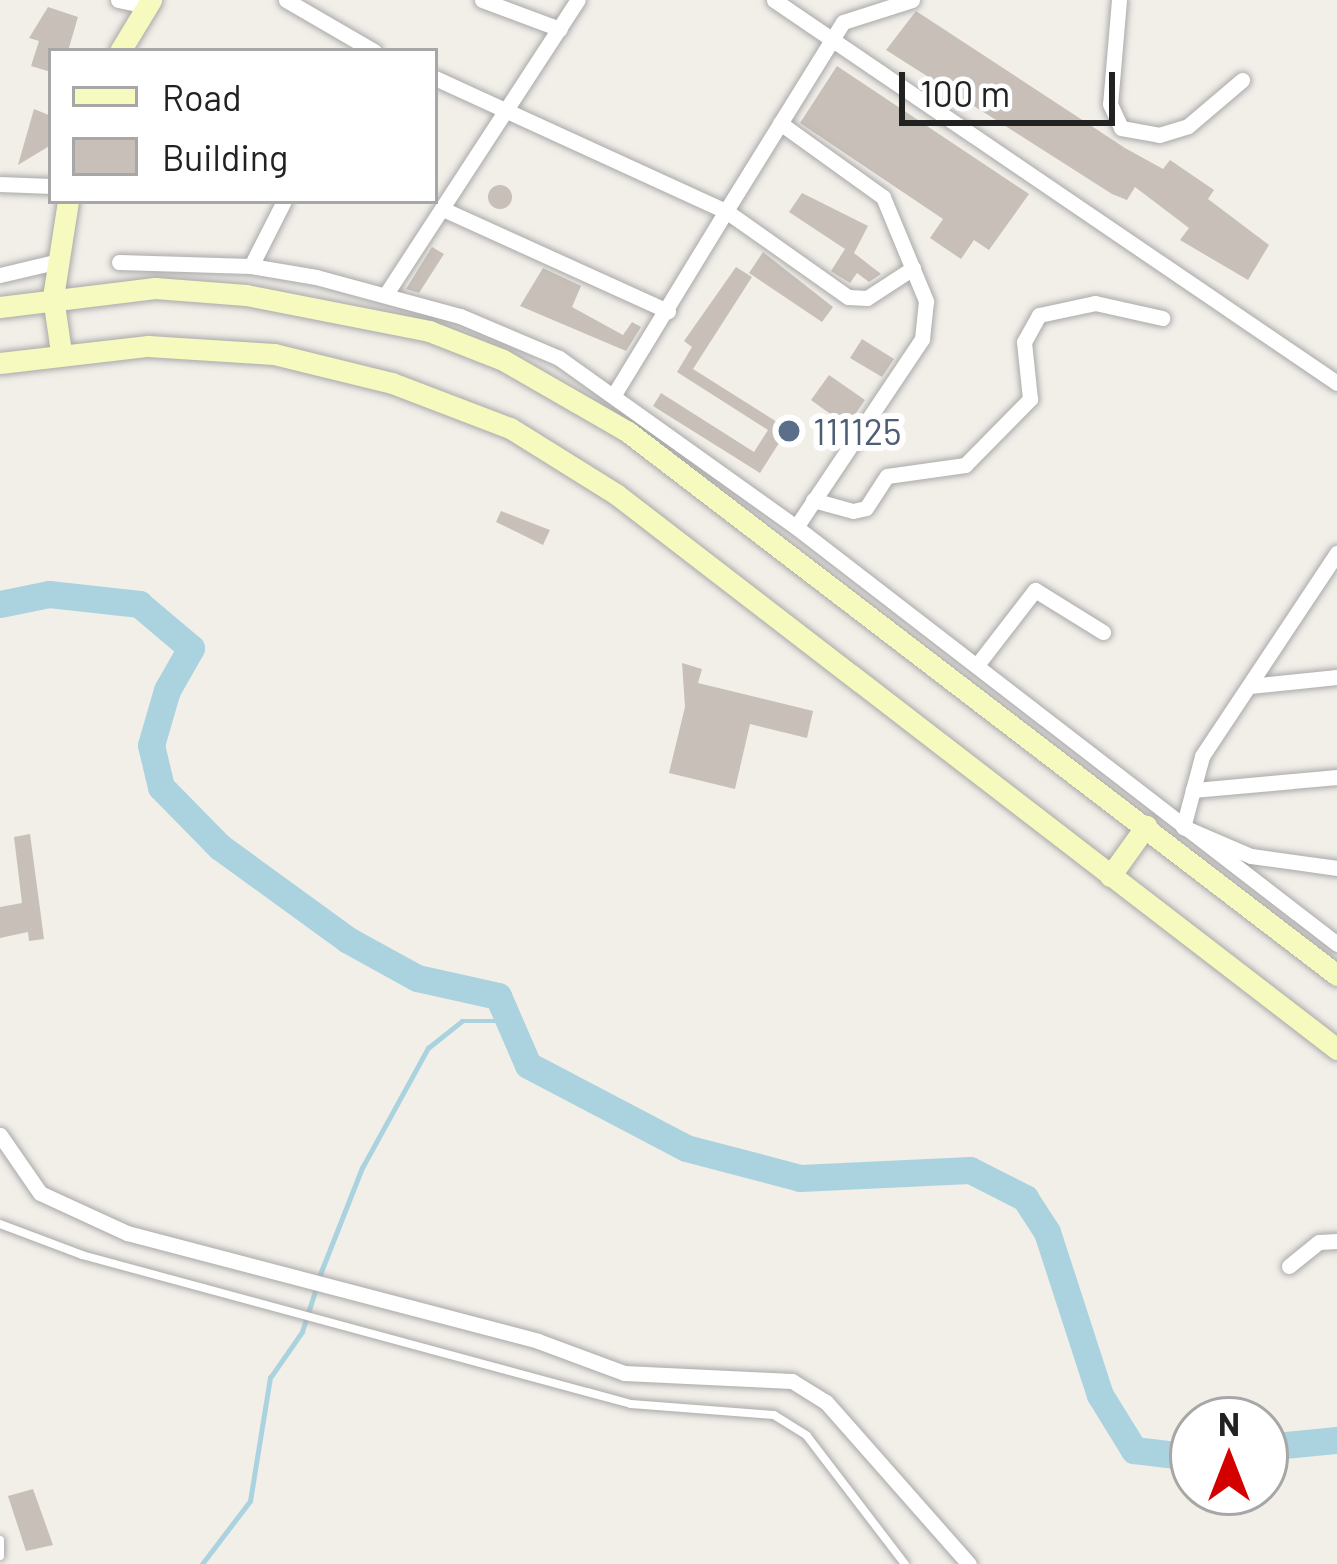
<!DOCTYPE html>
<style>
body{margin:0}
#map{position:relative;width:1337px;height:1564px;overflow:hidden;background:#f2efe9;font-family:Barlow,sans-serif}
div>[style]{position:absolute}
.stream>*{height:4.5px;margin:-2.25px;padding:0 2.25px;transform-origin:2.25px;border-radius:2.25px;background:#aad3df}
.river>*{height:27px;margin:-13.5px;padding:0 13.5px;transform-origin:13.5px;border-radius:13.5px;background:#aad3df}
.building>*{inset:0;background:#c7bfb8}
.round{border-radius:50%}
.roads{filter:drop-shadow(0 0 3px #a9a9a9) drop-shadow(0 0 3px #a9a9a9)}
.lane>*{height:8px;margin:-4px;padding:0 4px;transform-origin:4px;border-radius:4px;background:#fff}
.street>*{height:15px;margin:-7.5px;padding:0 7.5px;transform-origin:7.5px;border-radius:7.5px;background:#fff}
.secondary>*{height:21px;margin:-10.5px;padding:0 10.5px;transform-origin:10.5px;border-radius:10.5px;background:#f7fabf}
.dots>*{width:33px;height:33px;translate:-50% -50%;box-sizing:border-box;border:6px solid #fff;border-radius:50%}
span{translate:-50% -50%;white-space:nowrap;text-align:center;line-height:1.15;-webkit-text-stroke:12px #fff;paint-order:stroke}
.service-label{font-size:36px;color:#4e5e75}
.left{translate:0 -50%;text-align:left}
.legend{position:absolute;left:48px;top:48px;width:390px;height:156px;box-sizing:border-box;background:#fff;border:3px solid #a7a7a7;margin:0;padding:15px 21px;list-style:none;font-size:36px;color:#222}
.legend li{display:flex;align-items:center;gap:24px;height:60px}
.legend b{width:60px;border:3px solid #a7a7a7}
.north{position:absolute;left:1169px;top:1396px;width:120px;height:120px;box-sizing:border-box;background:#fff;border:3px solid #a7a7a7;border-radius:50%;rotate:0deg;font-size:33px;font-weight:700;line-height:48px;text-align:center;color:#222}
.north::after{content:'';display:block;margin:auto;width:42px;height:54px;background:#d40000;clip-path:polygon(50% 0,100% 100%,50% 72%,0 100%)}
.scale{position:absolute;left:899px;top:72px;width:216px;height:54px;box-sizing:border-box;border:6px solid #222;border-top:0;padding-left:15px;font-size:36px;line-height:42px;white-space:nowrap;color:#222;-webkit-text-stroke:9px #fff;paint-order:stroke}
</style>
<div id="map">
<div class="stream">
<div style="left:319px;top:1277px;width:117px;rotate:-68.5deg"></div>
<div style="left:362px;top:1168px;width:137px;rotate:-61.2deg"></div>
<div style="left:428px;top:1048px;width:43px;rotate:-38.5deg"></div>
<div style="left:462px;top:1021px;width:47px"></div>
<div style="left:202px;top:1564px;width:79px;rotate:-52.7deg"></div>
<div style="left:250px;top:1501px;width:125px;rotate:-80.8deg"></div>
<div style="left:270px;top:1378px;width:56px;rotate:-55.2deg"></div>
<div style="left:302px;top:1332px;width:46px;rotate:-72.3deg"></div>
</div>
<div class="river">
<div style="left:0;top:604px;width:50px;rotate:-11.5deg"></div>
<div style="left:49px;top:594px;width:91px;rotate:6.3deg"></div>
<div style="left:139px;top:604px;width:68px;rotate:40.2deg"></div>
<div style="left:191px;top:648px;width:48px;rotate:119.7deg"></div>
<div style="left:167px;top:690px;width:57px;rotate:106.2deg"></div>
<div style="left:151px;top:745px;width:43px;rotate:76.6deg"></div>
<div style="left:161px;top:787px;width:84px;rotate:45.5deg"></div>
<div style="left:220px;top:847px;width:158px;rotate:36deg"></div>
<div style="left:348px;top:940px;width:79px;rotate:28.8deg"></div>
<div style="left:417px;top:978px;width:83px;rotate:12.5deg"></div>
<div style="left:498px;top:996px;width:75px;rotate:66.5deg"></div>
<div style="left:528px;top:1065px;width:178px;rotate:27.7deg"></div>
<div style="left:686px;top:1148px;width:118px;rotate:14.7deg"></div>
<div style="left:800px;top:1178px;width:170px;rotate:-2.7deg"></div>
<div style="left:970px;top:1170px;width:62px;rotate:27deg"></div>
<div style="left:1025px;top:1198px;width:40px;rotate:57.1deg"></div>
<div style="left:1047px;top:1232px;width:171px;rotate:72deg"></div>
<div style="left:1100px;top:1395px;width:65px;rotate:58.3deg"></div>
<div style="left:1134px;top:1450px;width:59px;rotate:6.8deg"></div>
<div style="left:1265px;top:1447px;width:72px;rotate:-5.6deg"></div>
</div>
<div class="building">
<div style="clip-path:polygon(48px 7px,78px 17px,68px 51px,51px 51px,51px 72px,31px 66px,39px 41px,29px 38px)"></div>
<div style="clip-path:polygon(916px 11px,1125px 148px,1163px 169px,1170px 160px,1214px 190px,1208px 199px,1269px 245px,1248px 280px,1180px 240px,1189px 228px,1135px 187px,1127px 200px,1112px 194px,886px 50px)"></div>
<div style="clip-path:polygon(837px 66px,1029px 194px,989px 250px,974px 240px,961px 259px,930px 238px,943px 219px,800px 123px)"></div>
<div style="clip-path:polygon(34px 109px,51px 116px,51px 145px,18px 165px)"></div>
<div class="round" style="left:488px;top:185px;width:24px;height:24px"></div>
<div style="clip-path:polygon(802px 193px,868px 226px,854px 253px,881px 274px,869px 282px,857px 273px,850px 283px,831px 271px,845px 249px,789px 212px)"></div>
<div style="clip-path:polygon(432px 247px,444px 254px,419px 293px,406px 289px)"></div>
<div style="clip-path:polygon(763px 252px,833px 307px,822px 322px,749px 273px)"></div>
<div style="clip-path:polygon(736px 267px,752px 277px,693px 369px,788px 429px,760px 473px,653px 406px,661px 393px,754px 452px,768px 430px,677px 372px,692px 347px,684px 341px)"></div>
<div style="clip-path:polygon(543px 268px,581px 286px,572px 307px,623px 335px,632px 322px,641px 327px,626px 351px,520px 306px)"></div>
<div style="clip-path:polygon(862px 339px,894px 359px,882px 377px,850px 358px)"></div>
<div style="clip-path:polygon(829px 375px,865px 400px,847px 426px,811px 400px)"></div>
<div style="clip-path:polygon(501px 511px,550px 530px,543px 545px,496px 522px)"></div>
<div style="clip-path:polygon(682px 663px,702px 669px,698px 683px,813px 711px,807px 738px,750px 724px,735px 789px,669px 773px,685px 707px)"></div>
<div style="clip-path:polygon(30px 834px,44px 939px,29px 941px,28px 932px,0 938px,0 907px,22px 903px,14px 837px)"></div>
<div style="clip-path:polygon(33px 1489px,53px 1545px,26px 1551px,8px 1496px)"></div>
</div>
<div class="roads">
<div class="lane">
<div style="left:0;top:1224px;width:88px;rotate:20.7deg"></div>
<div style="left:82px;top:1255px;width:569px;rotate:15.18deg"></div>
<div style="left:631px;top:1404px;width:143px;rotate:4.4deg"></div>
<div style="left:774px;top:1415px;width:39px;rotate:32deg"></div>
<div style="left:807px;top:1436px;width:161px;rotate:52.6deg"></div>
<div style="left:0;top:1540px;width:16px;rotate:90deg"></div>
</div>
<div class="street">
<div style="left:118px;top:0;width:30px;rotate:12deg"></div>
<div style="left:286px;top:0;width:102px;rotate:30.1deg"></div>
<div style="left:482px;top:0;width:83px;rotate:20.4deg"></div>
<div style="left:774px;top:0;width:681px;rotate:34.23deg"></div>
<div style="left:912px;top:0;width:72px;rotate:162.3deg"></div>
<div style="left:843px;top:22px;width:222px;rotate:121.8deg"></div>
<div style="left:726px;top:211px;width:149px;rotate:35.2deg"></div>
<div style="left:848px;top:297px;width:19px;rotate:3deg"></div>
<div style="left:867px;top:298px;width:55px;rotate:-33.1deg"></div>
<div style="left:1119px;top:0;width:104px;rotate:94.9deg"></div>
<div style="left:1110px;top:104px;width:26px;rotate:65deg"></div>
<div style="left:1121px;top:128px;width:39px;rotate:10deg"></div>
<div style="left:1159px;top:135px;width:30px;rotate:-17deg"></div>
<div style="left:1188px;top:126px;width:71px;rotate:-40.4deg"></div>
<div style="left:435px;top:78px;width:320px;rotate:24.6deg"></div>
<div style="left:726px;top:211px;width:211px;rotate:121.4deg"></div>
<div style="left:780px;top:123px;width:127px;rotate:35.7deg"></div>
<div style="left:883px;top:197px;width:113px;rotate:67.5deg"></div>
<div style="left:926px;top:301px;width:38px;rotate:96deg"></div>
<div style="left:922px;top:339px;width:226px;rotate:123.8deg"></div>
<div style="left:0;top:184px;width:51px;rotate:2.2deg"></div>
<div style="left:445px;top:210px;width:245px;rotate:24.4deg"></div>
<div style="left:119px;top:262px;width:132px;rotate:1.7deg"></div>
<div style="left:251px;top:266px;width:66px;rotate:9.6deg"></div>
<div style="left:316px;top:277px;width:149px;rotate:15.2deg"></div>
<div style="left:460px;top:316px;width:108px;rotate:23deg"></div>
<div style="left:559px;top:358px;width:291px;rotate:35.5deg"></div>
<div style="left:796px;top:527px;width:683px;rotate:37.62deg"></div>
<div style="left:251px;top:266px;width:73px;rotate:-63.1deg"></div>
<div style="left:0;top:275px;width:57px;rotate:-13.3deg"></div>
<div style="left:386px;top:294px;width:351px;rotate:-56.9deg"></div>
<div style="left:813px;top:500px;width:41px;rotate:15.4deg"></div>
<div style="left:853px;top:511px;width:13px;rotate:-13deg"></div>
<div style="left:866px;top:508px;width:38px;rotate:-57deg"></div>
<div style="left:887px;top:476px;width:79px;rotate:-8deg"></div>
<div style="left:965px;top:465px;width:93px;rotate:-45.4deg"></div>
<div style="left:1030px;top:399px;width:57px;rotate:-96deg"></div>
<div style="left:1024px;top:342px;width:31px;rotate:-61deg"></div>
<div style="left:1039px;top:315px;width:57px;rotate:-12.1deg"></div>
<div style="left:1095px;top:303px;width:69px;rotate:12.6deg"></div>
<div style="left:977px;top:665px;width:95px;rotate:-52.3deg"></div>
<div style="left:1035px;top:590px;width:80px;rotate:31.7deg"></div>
<div style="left:1250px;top:686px;width:87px;rotate:-5.9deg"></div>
<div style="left:1337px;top:777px;width:145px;rotate:174.8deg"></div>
<div style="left:1193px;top:790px;width:38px;rotate:105deg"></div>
<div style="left:1183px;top:827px;width:74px;rotate:23.1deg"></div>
<div style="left:1251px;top:856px;width:87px;rotate:7.9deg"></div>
<div style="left:1193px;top:790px;width:35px;rotate:-75deg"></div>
<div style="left:1202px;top:756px;width:244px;rotate:-56.4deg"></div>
<div style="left:0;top:1135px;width:70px;rotate:55.4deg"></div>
<div style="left:40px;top:1193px;width:96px;rotate:24.7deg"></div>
<div style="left:127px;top:1233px;width:425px;rotate:14.7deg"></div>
<div style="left:538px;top:1341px;width:92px;rotate:20.4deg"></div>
<div style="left:624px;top:1373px;width:168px;rotate:2.7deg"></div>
<div style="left:792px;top:1381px;width:40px;rotate:32deg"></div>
<div style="left:826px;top:1402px;width:216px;rotate:48.6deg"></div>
<div style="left:1289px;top:1266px;width:38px;rotate:-39deg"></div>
<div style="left:1319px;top:1242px;width:18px;rotate:-3deg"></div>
</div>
<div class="secondary">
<div style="left:120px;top:51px;width:60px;rotate:-58.7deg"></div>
<div style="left:0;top:307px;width:156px;rotate:-7deg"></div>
<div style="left:155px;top:288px;width:91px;rotate:4.4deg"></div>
<div style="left:246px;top:295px;width:187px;rotate:11.1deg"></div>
<div style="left:429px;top:331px;width:79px;rotate:21.4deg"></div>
<div style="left:503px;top:360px;width:144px;rotate:29.9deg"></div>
<div style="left:628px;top:432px;width:893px;rotate:37.45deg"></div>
<div style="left:61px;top:352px;width:56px;rotate:-98.3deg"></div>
<div style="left:53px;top:297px;width:97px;rotate:-81.1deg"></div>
<div style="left:0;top:363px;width:149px;rotate:-6.6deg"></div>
<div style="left:148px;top:346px;width:126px;rotate:3.6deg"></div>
<div style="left:274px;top:354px;width:122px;rotate:13.8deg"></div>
<div style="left:392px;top:383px;width:126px;rotate:20.9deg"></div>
<div style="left:510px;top:428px;width:125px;rotate:31.9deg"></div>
<div style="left:616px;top:494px;width:910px;rotate:37.59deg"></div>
<div style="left:1110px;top:876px;width:62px;rotate:-54.2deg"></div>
</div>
</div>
<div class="dots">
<div style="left:789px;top:431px;background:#5c6f8a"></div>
</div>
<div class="service-label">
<span class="left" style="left:813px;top:431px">111125</span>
</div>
<ul class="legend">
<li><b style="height:15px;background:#f7fabf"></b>Road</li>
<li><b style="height:33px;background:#c7bfb8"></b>Building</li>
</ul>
<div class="north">N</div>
<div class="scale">100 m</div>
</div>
